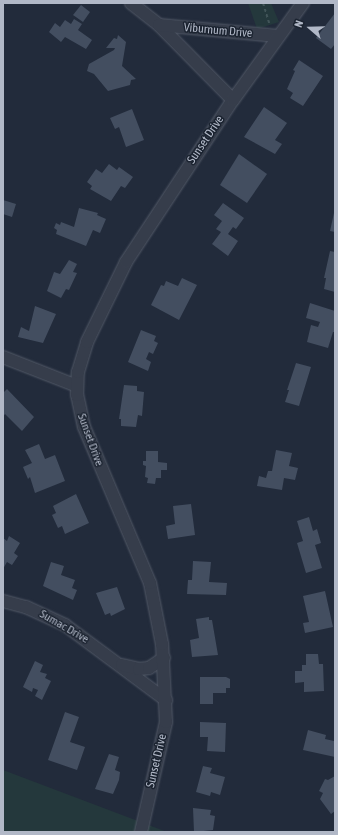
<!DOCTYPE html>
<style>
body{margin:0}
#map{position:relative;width:338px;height:835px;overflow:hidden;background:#222b3b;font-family:"Asap Condensed",sans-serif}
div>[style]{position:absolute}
.green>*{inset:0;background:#24383c}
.building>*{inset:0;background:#434e60}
.path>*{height:2px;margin-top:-1px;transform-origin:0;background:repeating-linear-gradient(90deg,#425559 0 3px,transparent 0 6px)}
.roads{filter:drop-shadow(0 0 1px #515866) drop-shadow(0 0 1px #515866)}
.street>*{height:12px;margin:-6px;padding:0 6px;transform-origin:6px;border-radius:6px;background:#363d4b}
span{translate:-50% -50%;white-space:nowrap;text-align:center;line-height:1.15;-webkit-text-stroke:3px #1b2330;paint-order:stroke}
.street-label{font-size:12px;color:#b1b8c7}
.frame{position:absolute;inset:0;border:4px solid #b1b8c7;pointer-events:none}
.north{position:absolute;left:290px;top:8px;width:40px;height:40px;-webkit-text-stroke:3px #1b2330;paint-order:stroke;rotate:290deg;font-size:11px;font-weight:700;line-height:16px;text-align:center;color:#b1b8c7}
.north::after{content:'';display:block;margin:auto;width:14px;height:18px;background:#b1b8c7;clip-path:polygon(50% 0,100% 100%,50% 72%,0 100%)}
</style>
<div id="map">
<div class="green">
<div style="clip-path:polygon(248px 3px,271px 3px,279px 22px,257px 29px)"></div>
<div style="clip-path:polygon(3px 770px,167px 832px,3px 832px)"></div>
</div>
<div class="building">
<div style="clip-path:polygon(81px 5px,90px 12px,83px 22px,73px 15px)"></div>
<div style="clip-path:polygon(335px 13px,335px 44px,331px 49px,316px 38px)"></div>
<div style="clip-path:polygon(74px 19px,82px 24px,78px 30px,92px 40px,86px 49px,65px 37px,61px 42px,49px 32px,55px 23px,60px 27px,65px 20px,71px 24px)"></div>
<div style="clip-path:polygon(118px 35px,126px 42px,122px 66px,136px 79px,131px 80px,130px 85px,108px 91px,94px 74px,87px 71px,89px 64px,114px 50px,115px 48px,106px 48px,114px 38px,117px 39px)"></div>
<div style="clip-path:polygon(299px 60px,323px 76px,303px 106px,290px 98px,293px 93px,287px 89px,295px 71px,293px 70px)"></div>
<div style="clip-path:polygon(264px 107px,287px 123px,275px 140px,282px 144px,275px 154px,244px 137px)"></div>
<div style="clip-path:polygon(132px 109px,144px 140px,126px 147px,119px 127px,115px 129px,110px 118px)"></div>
<div style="clip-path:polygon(239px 154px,267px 174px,247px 203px,220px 185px)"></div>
<div style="clip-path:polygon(109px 164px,117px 170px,119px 167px,133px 177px,125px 188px,121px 186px,111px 201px,90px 189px,92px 186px,87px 182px,96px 169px,102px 173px)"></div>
<div style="clip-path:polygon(3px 200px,16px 204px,12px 217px,3px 214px)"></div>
<div style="clip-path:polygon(223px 203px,244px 218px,236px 229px,233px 227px,228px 234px,238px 241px,228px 256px,212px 244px,221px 232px,216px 229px,222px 221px,214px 215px)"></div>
<div style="clip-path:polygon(79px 208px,98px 213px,97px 215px,106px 219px,100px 233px,93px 230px,86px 246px,56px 234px,57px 230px,54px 228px,56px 223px,60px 225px,61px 222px,74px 227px)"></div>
<div style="clip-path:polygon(334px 213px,335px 213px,335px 232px,330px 231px)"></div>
<div style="clip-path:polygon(330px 251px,335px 252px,335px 292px,324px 289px,326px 278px,324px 278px)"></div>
<div style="clip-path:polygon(69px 260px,77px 264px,73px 272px,77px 273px,69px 290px,66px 289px,61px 298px,47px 291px,54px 272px,60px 274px)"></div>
<div style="clip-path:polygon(182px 278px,197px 285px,179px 320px,151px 305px,161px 285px,164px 286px,166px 281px,178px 286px)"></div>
<div style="clip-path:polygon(310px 303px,335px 311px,335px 332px,333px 332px,328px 348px,307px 342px,311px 325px,318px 327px,320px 322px,306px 318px)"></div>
<div style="clip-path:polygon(35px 306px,56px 314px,43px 343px,18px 337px,21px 327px,29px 331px)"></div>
<div style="clip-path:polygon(141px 330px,156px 336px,154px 341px,158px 343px,153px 354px,149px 352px,146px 359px,151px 362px,148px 371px,128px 362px)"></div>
<div style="clip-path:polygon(296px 363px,311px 367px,299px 406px,285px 402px,289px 390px,287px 390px)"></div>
<div style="clip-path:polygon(124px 385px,137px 386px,137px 391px,144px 392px,142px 416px,138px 415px,136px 427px,121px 426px,121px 419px,119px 419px)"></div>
<div style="clip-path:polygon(7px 389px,34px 417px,22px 431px,5px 414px,3px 417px,3px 393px)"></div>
<div style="clip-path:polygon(39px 444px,45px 459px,55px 455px,65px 481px,35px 493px,30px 477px,28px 479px,23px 467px,32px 463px,25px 450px)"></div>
<div style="clip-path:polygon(276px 450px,292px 453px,289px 466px,298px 468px,295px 480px,284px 478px,282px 490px,257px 486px,259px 476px,266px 478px,268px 471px,272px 471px)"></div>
<div style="clip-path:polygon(146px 451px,158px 451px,158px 462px,167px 463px,167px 470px,161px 470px,161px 478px,156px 478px,155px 484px,147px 483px,148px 478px,145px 477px,146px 466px,143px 465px,143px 461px,146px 461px)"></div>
<div style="clip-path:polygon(76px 494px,89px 523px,65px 534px,62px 526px,58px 528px,52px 515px,56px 513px,53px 506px)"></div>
<div style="clip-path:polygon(191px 504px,195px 535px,168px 539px,166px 526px,175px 524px,173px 506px)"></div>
<div style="clip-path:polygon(309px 517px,313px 531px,317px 529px,321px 543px,315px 545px,322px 568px,306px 573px,297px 543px,303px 541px,297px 521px)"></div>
<div style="clip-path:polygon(9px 536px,20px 543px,14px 553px,18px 556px,12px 565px,7px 562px,3px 569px,3px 538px,7px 541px)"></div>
<div style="clip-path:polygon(193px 561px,211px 562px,209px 582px,227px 583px,226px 595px,187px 594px,188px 580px,192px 580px)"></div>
<div style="clip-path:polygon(51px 562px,64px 566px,61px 575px,75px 580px,72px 588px,77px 590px,73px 600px,43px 586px)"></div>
<div style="clip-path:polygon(117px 587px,125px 609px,111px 616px,110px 613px,105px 615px,96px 593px)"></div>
<div style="clip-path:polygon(325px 591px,333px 627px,305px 633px,303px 623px,309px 622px,303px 596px)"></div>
<div style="clip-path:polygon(209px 617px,209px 620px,212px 620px,218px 655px,192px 657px,190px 640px,199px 638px,196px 619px)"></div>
<div style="clip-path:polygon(306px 654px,318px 654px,319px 664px,323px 664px,324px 691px,304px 692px,304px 682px,295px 683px,295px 671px,302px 671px,302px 665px,306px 665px)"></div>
<div style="clip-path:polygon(35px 661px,43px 665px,40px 672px,47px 674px,45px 678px,51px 681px,42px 700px,35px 696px,38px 690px,33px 688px,32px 692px,23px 687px)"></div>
<div style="clip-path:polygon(200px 677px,226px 677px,230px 679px,230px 688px,226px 688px,226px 693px,213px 693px,213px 704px,200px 704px)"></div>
<div style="clip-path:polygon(65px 712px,79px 717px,70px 742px,85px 747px,77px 770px,48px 760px)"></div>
<div style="clip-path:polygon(200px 722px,226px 723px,225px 752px,207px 751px,208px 737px,200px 737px)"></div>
<div style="clip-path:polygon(308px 730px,326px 735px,325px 739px,334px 741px,335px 739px,335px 757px,303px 750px)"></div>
<div style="clip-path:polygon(109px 754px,119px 757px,115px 770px,120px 772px,119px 780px,113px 794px,95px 789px)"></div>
<div style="clip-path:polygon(203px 766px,212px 768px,210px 773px,225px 777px,220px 795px,211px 792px,210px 796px,196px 792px)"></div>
<div style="clip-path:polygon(335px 776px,335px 811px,331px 814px,320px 799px,323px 793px,319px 791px,325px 779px,328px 780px)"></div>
<div style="clip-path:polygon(193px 808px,211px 810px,210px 815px,215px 816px,213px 830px,194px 832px)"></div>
</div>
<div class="path">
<div style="left:263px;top:3px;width:21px;rotate:73deg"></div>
</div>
<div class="roads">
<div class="street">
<div style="left:131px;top:3px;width:36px;rotate:38deg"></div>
<div style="left:159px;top:25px;width:105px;rotate:45.4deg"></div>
<div style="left:159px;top:25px;width:119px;rotate:5.3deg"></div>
<div style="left:3px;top:357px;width:79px;rotate:21.4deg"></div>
<div style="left:3px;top:601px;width:24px;rotate:15deg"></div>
<div style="left:26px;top:607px;width:43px;rotate:24.8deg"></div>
<div style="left:65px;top:625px;width:126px;rotate:36.6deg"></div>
<div style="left:122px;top:665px;width:17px;rotate:13deg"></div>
<div style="left:139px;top:669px;width:10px;rotate:-6deg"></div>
<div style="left:149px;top:668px;width:18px;rotate:-34deg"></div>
<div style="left:141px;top:832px;width:113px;rotate:-77.2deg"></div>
<div style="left:166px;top:722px;width:78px;rotate:-92.9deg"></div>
<div style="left:162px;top:644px;width:62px;rotate:-101.1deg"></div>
<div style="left:150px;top:583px;width:169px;rotate:-112.9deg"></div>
<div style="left:84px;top:427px;width:33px;rotate:-102deg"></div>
<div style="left:77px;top:395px;width:23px;rotate:-88deg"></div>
<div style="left:78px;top:372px;width:31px;rotate:-73deg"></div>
<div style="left:87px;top:342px;width:89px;rotate:-64deg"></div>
<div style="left:126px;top:262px;width:194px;rotate:-56.6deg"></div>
<div style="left:233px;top:100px;width:120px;rotate:-54.2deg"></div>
</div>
</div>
<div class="street-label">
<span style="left:218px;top:31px;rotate:5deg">Viburnum Drive</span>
<span style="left:206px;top:140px;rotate:-56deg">Sunset Drive</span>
<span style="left:90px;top:440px;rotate:70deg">Sunset Drive</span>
<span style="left:64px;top:627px;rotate:30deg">Sumac Drive</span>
<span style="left:157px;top:761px;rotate:-77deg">Sunset Drive</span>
</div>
<div class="frame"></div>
<div class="north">N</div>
</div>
